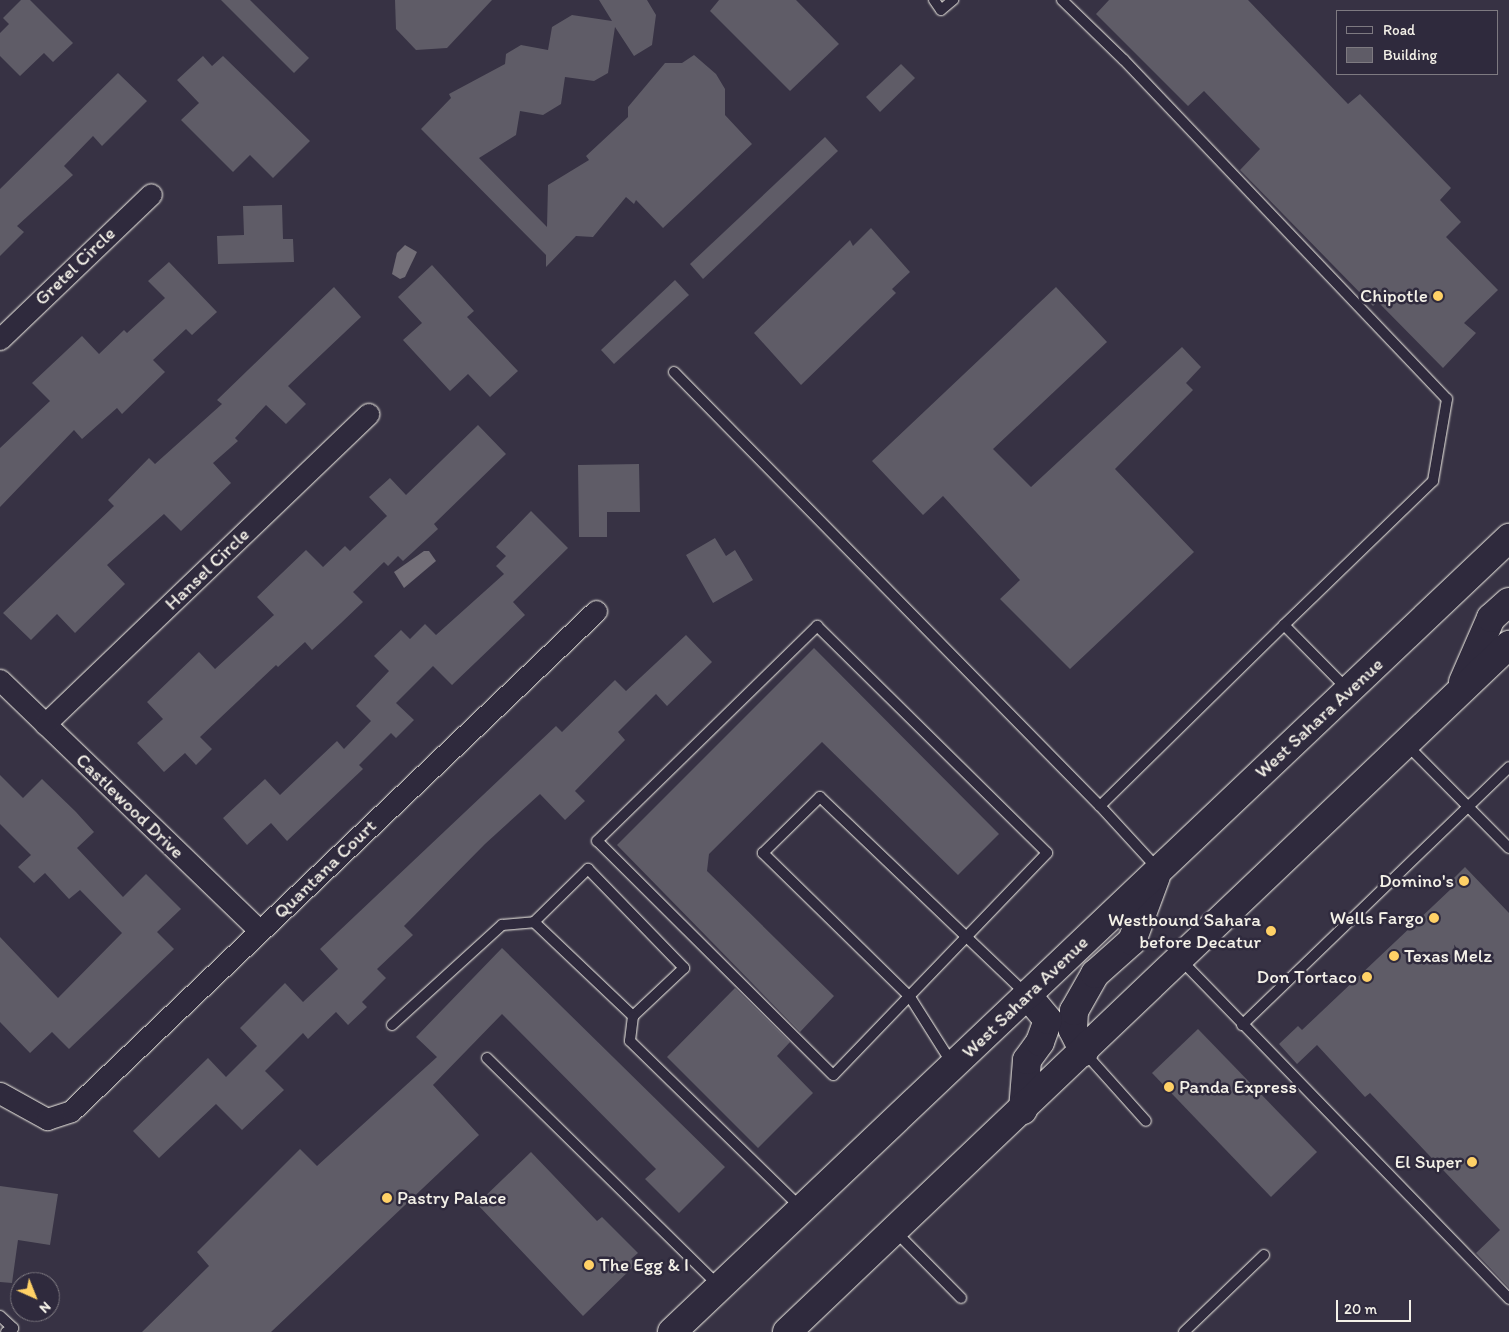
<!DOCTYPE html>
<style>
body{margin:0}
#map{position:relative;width:1509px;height:1332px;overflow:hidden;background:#373244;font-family:Itim,sans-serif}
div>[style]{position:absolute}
.water>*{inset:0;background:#726e77}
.building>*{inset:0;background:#5f5c67}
.roads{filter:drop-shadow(0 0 1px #f4f1e8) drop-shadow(0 0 1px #f4f1e8)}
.service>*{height:10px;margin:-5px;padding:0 5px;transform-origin:5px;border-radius:5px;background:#2f2a3d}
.minor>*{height:21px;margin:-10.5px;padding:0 10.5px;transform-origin:10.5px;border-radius:10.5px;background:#2f2a3d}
.primary>*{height:28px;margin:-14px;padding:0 14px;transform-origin:14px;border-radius:14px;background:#2f2a3d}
.dots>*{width:14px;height:14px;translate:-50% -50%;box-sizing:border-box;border:2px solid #2f2a3d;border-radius:50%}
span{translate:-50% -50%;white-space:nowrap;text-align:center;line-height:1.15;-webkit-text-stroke:5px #2f2a3d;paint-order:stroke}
.street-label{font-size:19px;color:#f4f1e8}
.poi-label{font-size:19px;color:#f4f1e8}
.right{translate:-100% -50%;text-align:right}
.left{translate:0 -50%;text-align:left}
.legend{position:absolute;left:1336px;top:10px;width:162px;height:65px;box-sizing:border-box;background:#2f2a3d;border:1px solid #7e7a81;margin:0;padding:6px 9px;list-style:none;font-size:15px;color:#f4f1e8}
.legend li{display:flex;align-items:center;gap:10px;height:25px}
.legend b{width:25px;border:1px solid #7e7a81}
.north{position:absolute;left:10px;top:1272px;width:50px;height:50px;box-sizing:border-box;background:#2f2a3d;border:1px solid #7e7a81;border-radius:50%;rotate:136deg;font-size:14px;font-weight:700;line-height:20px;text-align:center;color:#f4f1e8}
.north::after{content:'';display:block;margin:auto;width:18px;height:22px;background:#ffd166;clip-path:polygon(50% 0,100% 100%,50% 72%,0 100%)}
.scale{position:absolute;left:1336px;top:1300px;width:75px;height:22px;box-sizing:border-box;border:2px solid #f4f1e8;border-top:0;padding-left:6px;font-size:15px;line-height:18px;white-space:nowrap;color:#f4f1e8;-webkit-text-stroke:4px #2f2a3d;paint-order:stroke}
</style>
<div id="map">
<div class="water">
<div style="clip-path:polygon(405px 245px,417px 252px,405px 277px,400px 279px,392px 274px,397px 253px)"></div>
<div style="clip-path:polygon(424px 551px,429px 551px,436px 561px,404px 588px,394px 572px)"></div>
</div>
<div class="building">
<div style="clip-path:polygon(21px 0,30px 0,73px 43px,53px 62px,44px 53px,20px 76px,0 56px,0 33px,9px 24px,3px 18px)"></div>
<div style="clip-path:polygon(221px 0,250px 0,309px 58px,294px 73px)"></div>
<div style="clip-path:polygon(395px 0,492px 0,447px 48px,416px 50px,396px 29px)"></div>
<div style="clip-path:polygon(599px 0,647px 0,656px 15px,652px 45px,634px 56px,615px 27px,608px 73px,594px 81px,565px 77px,561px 104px,543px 115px,520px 111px,516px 135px,479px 158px,547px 227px,548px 185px,589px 160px,586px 156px,628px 117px,628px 107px,665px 63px,682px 63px,694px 55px,716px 74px,725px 89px,725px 115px,752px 144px,663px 228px,636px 200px,634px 204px,626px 197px,593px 237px,576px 236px,546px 267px,546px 255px,421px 129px,451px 98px,449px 94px,505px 64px,506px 54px,521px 45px,548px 50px,552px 27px,572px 15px,612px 21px)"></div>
<div style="clip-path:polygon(719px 0,796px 0,839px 44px,790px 91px,710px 11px)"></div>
<div style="clip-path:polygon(1109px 0,1248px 0,1348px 104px,1360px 94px,1451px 188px,1440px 200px,1461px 222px,1446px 237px,1498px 290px,1464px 323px,1476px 333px,1443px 368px,1378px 302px,1373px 306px,1240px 170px,1260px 149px,1204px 91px,1188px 106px,1096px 14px)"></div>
<div style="clip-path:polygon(203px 56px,212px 66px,223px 56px,310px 141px,273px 178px,250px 155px,233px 172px,181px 120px,199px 103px,177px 80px)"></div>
<div style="clip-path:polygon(901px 64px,915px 78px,880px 112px,866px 97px)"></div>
<div style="clip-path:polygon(118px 73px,147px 101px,102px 146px,93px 136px,64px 166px,73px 175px,17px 226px,24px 232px,0 256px,0 189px)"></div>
<div style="clip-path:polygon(825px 137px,838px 151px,703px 279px,690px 264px)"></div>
<div style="clip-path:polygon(282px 205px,283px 239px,293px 239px,294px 262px,218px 264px,217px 236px,244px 235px,243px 206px)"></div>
<div style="clip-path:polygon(871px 228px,910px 272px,892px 289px,896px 293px,801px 385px,754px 333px,850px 240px,853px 246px)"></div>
<div style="clip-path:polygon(169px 262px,217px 312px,192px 335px,186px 329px,153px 360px,165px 372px,122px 414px,117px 408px,82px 439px,74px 430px,0 507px,0 448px,50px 401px,32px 383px,82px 336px,99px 354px,124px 330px,127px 333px,165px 298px,148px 281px)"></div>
<div style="clip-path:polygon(432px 265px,474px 311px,467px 317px,518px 371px,490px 397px,468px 374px,450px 391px,403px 340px,422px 323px,398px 297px)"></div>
<div style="clip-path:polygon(675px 280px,689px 295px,614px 364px,601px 350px)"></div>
<div style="clip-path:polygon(334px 287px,361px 317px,288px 386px,306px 404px,286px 424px,266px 405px,235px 438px,238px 441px,213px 463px,231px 483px,181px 531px,164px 514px,107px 565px,125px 584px,75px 633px,57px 614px,31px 640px,3px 613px,114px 506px,108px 500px,149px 458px,155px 464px,222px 404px,217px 400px)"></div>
<div style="clip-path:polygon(1056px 287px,1107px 342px,993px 449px,1031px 487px,1182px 347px,1201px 367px,1186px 383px,1193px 390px,1115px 469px,1194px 552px,1070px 669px,1000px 599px,1020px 580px,943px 496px,923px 515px,872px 461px)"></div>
<div style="clip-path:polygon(478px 425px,506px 454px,434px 524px,438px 529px,403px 561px,398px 556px,388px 566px,384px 562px,353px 592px,363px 602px,341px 623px,312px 650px,305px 642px,278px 667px,276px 665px,200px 737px,212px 749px,196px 765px,185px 753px,164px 772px,137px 743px,163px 719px,147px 702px,199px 652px,215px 669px,274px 615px,257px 597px,306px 550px,323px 567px,345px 546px,350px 551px,387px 516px,369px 497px,390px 478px,406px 495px)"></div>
<div style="clip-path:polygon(639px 464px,640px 512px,607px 512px,607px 537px,579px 537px,578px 465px)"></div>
<div style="clip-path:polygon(531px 511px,568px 548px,513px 602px,525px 615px,452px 685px,433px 666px,396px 703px,414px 720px,396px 738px,391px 733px,359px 765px,363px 769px,287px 841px,271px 823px,247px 845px,223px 818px,265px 779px,280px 795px,337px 741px,344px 749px,371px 721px,356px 706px,389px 671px,374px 656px,401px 630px,410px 639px,425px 624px,436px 635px,504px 574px,496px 566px,506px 556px,496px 547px)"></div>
<div style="clip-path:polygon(715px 538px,726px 556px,735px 550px,753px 580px,713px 603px,686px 555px)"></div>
<div style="clip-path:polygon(686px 635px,712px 662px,667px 706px,656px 694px,618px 732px,625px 740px,575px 791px,585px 801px,565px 820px,540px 794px,485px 844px,404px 926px,413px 935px,377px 969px,386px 978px,362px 1002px,367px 1007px,348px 1025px,336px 1012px,308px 1039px,303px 1033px,265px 1071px,284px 1090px,242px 1130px,216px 1104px,159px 1158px,133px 1131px,208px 1058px,226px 1077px,257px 1046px,240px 1028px,285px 983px,303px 1002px,338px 969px,320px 949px,556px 726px,562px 732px,615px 680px,626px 691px)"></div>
<div style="clip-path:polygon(814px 648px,999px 834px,958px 875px,822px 742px,709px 854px,707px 871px,834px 996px,800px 1032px,617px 845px)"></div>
<div style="clip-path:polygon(0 775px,23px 798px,42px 779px,76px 812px,94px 832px,77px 848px,123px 897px,146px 874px,181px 909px,157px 932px,174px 949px,69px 1049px,52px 1032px,30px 1053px,0 1022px,0 937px,58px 998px,122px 933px,80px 890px,69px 899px,45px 873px,34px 883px,18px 867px,31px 855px,0 824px)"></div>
<div style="clip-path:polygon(1465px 867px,1509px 913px,1509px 1288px,1476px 1253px,1500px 1230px,1370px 1093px,1365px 1097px,1317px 1045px,1297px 1064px,1279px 1044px,1298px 1026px,1302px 1030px,1452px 888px,1448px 884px)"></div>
<div style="clip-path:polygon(502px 948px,725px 1167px,679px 1213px,645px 1179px,656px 1169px,502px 1014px,433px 1085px,479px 1135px,271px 1332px,142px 1332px,209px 1266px,197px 1252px,300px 1149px,317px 1166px,437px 1057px,416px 1037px)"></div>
<div style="clip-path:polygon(735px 988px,790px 1042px,777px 1056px,813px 1093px,758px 1148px,667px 1057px)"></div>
<div style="clip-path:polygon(1198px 1029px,1317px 1152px,1271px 1197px,1152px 1073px)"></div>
<div style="clip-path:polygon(531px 1152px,597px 1221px,602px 1217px,638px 1253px,631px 1259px,636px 1264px,583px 1316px,477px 1204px)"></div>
<div style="clip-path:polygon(0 1186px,58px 1194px,50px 1245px,18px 1240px,12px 1283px,0 1282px)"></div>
</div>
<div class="roads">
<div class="service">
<div style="left:934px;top:0;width:12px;rotate:55deg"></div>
<div style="left:941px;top:10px;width:16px;rotate:-40deg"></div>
<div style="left:1062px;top:0;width:86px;rotate:44.1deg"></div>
<div style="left:1124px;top:60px;width:468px;rotate:46.4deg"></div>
<div style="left:1447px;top:399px;width:83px;rotate:99.7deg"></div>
<div style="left:1433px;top:481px;width:207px;rotate:136deg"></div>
<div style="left:1284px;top:625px;width:91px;rotate:45.4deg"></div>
<div style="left:674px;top:372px;width:608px;rotate:45.53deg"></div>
<div style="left:817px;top:626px;width:323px;rotate:44.6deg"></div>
<div style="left:1047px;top:853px;width:308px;rotate:133.9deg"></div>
<div style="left:833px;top:1075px;width:332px;rotate:-135.2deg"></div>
<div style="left:597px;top:841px;width:308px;rotate:-44.3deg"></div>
<div style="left:1407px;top:745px;width:145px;rotate:45.3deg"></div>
<div style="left:1158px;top:869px;width:86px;rotate:-132.6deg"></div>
<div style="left:1100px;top:806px;width:258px;rotate:-44.5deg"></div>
<div style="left:534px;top:922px;width:76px;rotate:-44.5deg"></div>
<div style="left:588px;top:869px;width:138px;rotate:45.9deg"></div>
<div style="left:684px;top:968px;width:70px;rotate:136.7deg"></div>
<div style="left:1181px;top:960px;width:472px;rotate:45.9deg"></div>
<div style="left:392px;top:1025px;width:149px;rotate:-42.3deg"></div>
<div style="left:502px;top:925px;width:32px;rotate:-5deg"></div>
<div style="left:534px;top:922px;width:137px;rotate:43.5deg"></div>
<div style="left:633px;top:1016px;width:25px;rotate:97deg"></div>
<div style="left:630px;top:1041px;width:239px;rotate:44.3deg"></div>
<div style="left:1242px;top:1025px;width:371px;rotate:-44deg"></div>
<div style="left:1085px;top:1053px;width:91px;rotate:48.1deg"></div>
<div style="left:487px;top:1058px;width:325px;rotate:44.5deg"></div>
<div style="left:953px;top:1065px;width:80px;rotate:-122.3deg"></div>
<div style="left:910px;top:997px;width:206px;rotate:-135.6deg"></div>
<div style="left:763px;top:853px;width:80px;rotate:-44.5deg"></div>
<div style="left:820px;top:797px;width:285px;rotate:43.7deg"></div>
<div style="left:895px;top:1231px;width:94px;rotate:45.4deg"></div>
<div style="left:0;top:1316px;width:18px;rotate:43deg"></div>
<div style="left:13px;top:1328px;width:8px;rotate:150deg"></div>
<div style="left:1184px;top:1332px;width:111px;rotate:-43.9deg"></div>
</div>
<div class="minor">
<div style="left:0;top:339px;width:209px;rotate:-43.8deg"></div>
<div style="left:0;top:680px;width:361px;rotate:44deg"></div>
<div style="left:45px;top:724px;width:448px;rotate:-43.8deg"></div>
<div style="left:0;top:1093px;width:54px;rotate:29deg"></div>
<div style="left:47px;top:1119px;width:25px;rotate:-18deg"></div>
<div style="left:71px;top:1111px;width:725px;rotate:-43.6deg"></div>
</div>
<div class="primary">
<div style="left:1463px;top:682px;width:70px;rotate:-66.4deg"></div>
<div style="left:1491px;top:618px;width:24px;rotate:-42deg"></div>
<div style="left:1084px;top:1052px;width:25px;rotate:-117deg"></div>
<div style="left:1073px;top:1030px;width:19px;rotate:-87deg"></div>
<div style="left:1074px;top:1011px;width:43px;rotate:-60.4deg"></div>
<div style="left:1095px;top:974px;width:50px;rotate:-41.7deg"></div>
<div style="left:1132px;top:941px;width:69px;rotate:-69.7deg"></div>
<div style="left:1023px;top:1110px;width:50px;rotate:-85.4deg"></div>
<div style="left:1027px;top:1060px;width:22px;rotate:-54deg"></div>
<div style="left:1040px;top:1042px;width:23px;rotate:-70deg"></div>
<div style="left:1048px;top:1020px;width:33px;rotate:-130deg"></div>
<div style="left:672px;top:1332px;width:1154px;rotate:-43.49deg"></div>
<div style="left:787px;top:1332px;width:997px;rotate:-43.58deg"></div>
</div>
</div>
<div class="dots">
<div style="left:1438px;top:296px;background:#ffd166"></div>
<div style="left:1464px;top:881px;background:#ffd166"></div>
<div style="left:1434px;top:918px;background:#ffd166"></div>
<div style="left:1271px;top:931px;background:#ffd166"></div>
<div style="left:1394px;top:956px;background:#ffd166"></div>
<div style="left:1367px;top:977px;background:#ffd166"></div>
<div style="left:1169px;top:1087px;background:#ffd166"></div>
<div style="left:1472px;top:1162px;background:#ffd166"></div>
<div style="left:387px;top:1198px;background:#ffd166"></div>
<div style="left:589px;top:1265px;background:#ffd166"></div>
</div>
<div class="street-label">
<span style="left:75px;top:266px;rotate:-44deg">Gretel Circle</span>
<span style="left:207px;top:569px;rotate:-44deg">Hansel Circle</span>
<span style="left:1319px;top:718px;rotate:-43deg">West Sahara Avenue</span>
<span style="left:130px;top:806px;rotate:44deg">Castlewood Drive</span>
<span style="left:325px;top:869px;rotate:-44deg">Quantana Court</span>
<span style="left:1025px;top:997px;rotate:-44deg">West Sahara Avenue</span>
</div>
<div class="poi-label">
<span class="right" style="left:1428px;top:296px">Chipotle</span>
<span class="right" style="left:1454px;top:881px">Domino's</span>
<span class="right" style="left:1424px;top:918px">Wells Fargo</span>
<span class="right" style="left:1261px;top:931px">Westbound Sahara<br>before Decatur</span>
<span class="left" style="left:1404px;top:956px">Texas Melz</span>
<span class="right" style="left:1357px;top:977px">Don Tortaco</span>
<span class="left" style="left:1179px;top:1087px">Panda Express</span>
<span class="right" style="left:1462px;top:1162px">El Super</span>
<span class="left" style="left:397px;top:1198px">Pastry Palace</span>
<span class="left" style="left:599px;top:1265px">The Egg &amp; I</span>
</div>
<ul class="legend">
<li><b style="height:6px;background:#2f2a3d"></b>Road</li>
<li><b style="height:14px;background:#5f5c67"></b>Building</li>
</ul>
<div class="north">N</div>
<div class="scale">20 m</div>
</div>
